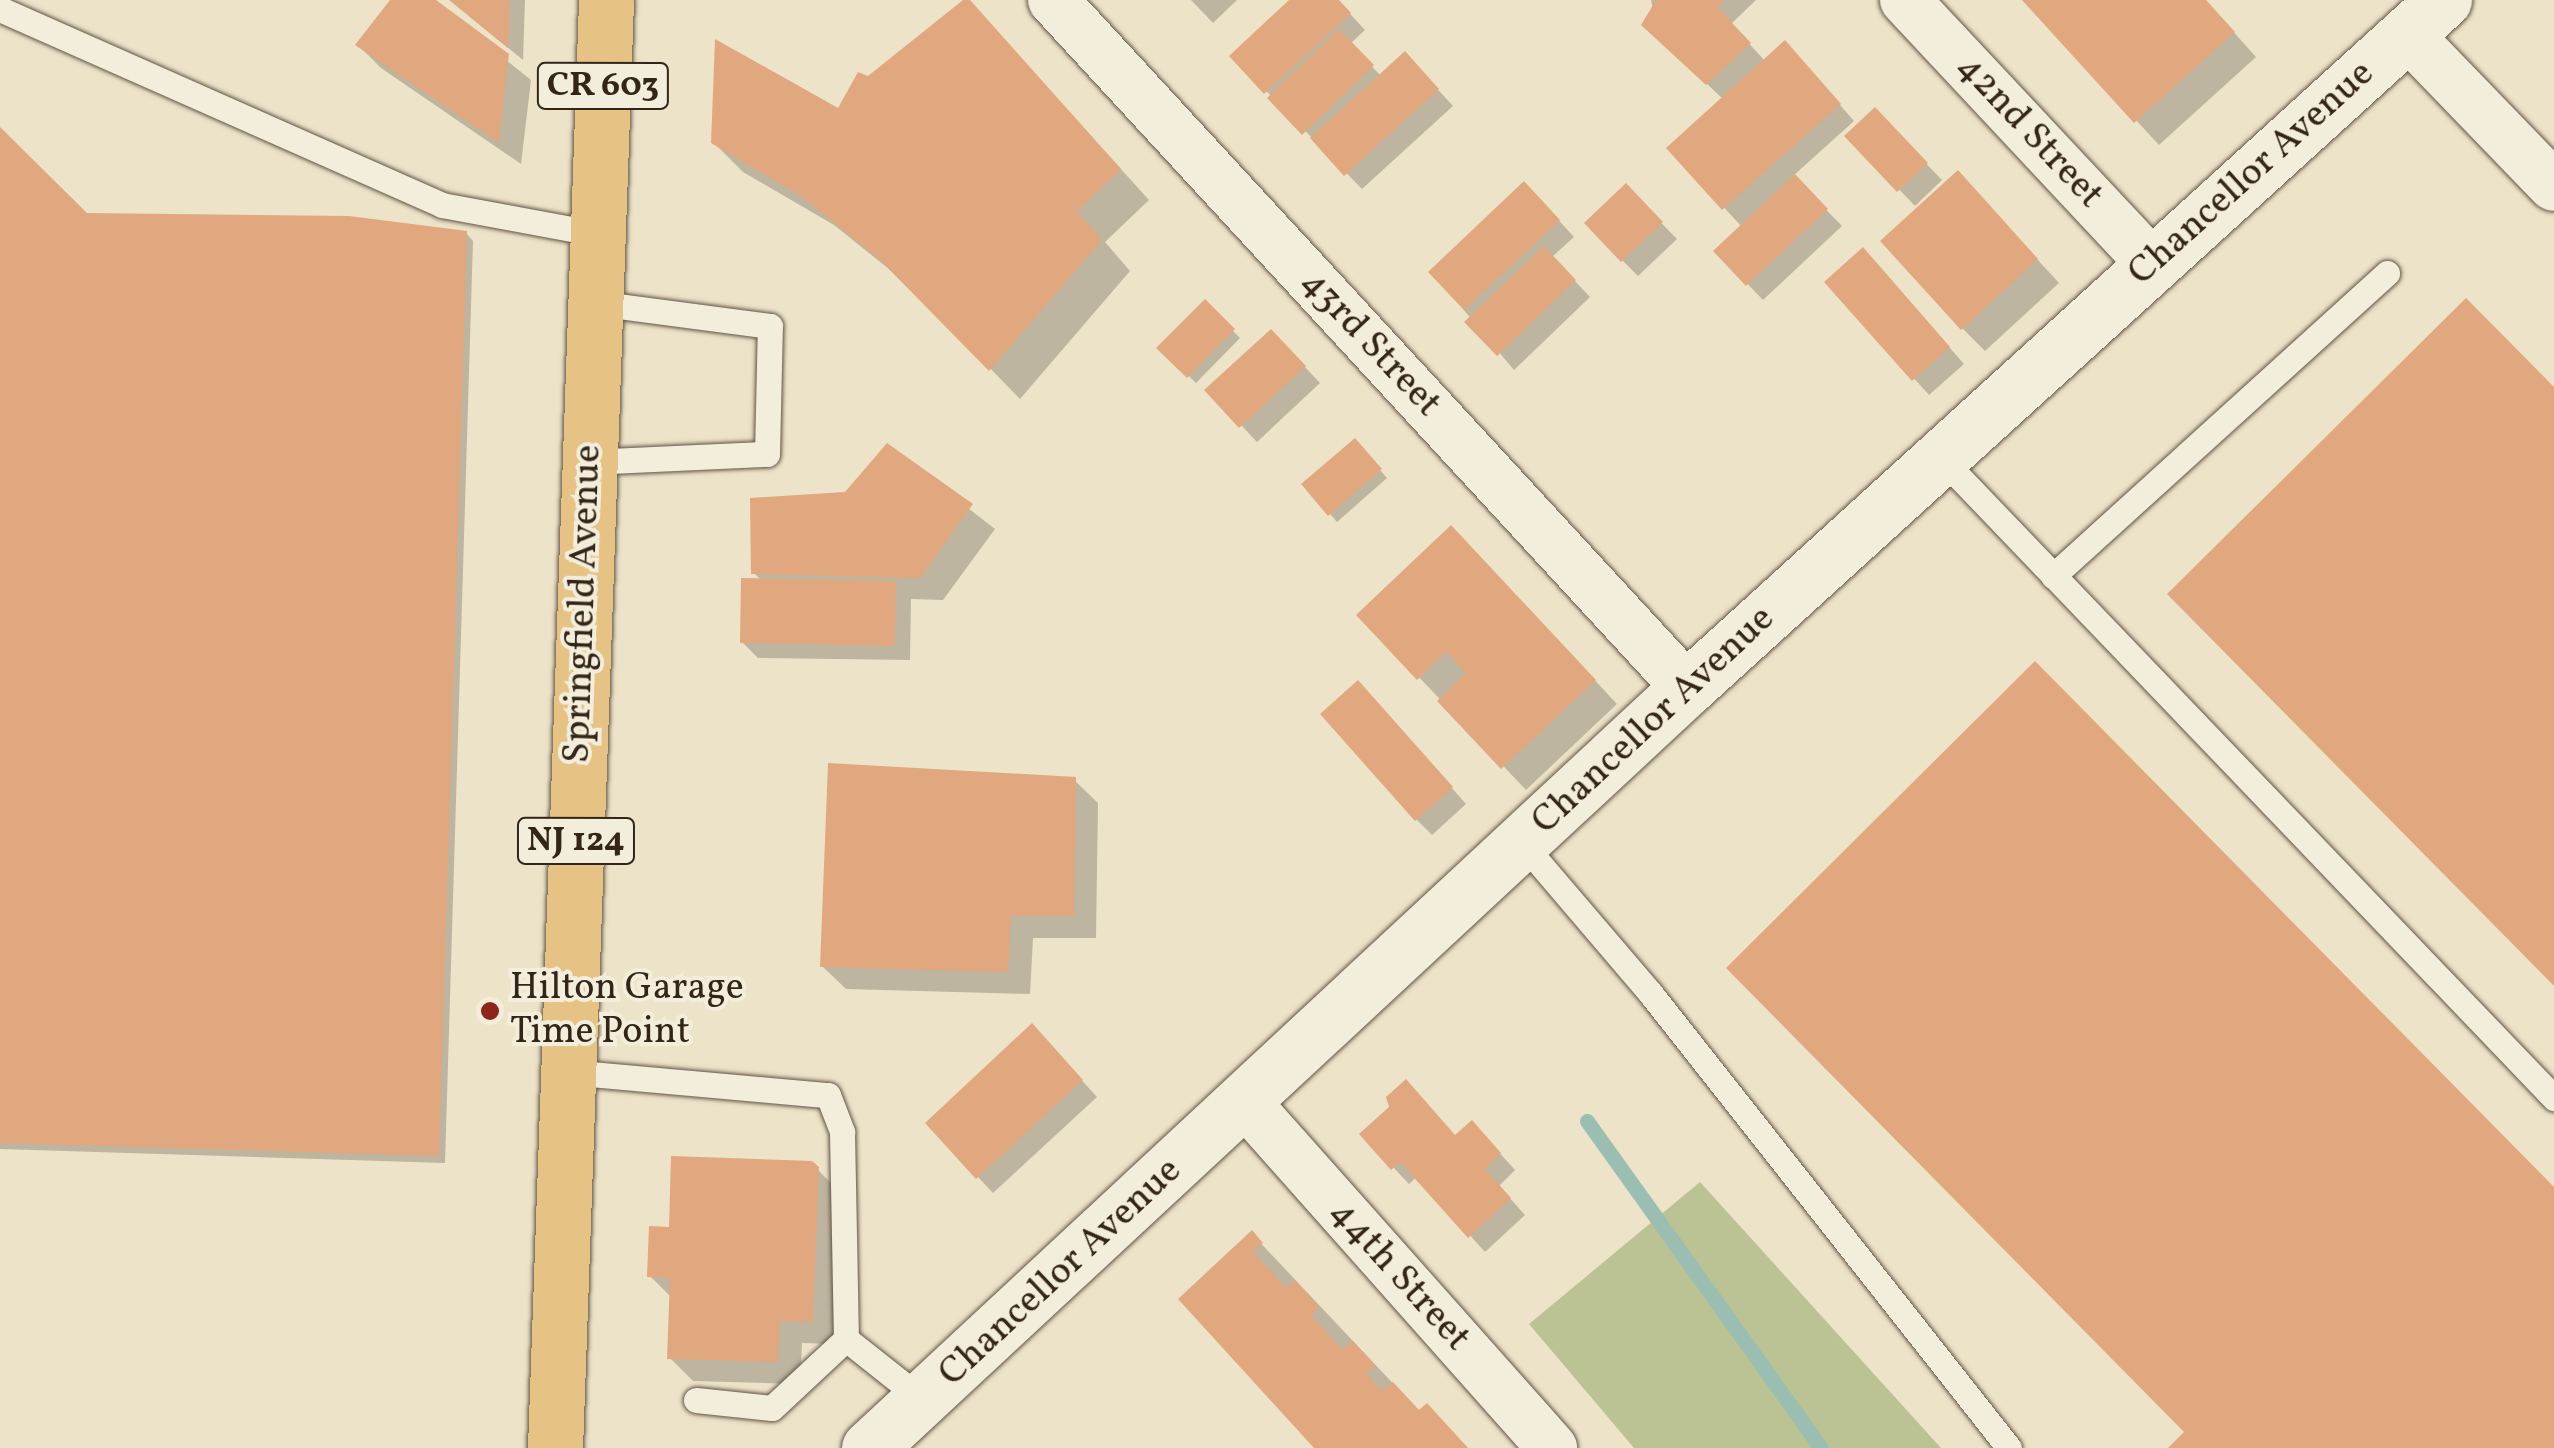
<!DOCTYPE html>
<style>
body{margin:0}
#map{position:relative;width:2554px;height:1448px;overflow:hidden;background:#ede3c9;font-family:Vollkorn,serif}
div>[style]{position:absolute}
.green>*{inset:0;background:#bbc395}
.shadow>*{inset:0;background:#0003}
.stream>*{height:15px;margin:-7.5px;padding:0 7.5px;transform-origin:7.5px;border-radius:7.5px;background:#9abeb2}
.building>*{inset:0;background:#e1a77f}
.roads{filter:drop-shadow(0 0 2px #625444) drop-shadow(0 0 2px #625444)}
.lane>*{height:25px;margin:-12.5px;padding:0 12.5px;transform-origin:12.5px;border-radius:12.5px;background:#f3eddc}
.street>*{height:50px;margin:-25px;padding:0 25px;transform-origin:25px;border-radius:25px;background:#f3eddc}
.secondary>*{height:55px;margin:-27.5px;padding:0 27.5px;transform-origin:27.5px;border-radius:27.5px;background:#f3eddc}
.primary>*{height:55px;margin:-27.5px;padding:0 27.5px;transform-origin:27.5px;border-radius:27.5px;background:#e6c284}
.dots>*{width:28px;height:28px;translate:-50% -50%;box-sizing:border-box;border:5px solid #f3eddc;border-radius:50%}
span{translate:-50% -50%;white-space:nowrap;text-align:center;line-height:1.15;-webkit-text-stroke:8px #f3eddc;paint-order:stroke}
.shield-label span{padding:2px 8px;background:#f3eddc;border:2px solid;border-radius:8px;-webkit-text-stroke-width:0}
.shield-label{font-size:35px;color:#332518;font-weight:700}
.street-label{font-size:38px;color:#332518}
.poi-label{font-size:38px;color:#332518}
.left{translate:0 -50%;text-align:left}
</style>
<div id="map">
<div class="green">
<div style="clip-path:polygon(1700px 1182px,1941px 1448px,1634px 1448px,1529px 1324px)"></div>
</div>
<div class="shadow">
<div style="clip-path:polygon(393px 0,431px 0,531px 80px,521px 164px,381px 68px,358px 45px)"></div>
<div style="clip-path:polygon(453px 0,525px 0,523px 60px,470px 17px)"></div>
<div style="clip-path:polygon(967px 0,1149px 200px,1105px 242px,1130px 271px,1020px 399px,910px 286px,834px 225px,743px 172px,713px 142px,839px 111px)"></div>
<div style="clip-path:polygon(1191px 0,1237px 0,1213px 23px)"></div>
<div style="clip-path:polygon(1293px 0,1337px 0,1365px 30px,1350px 44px,1381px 76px,1420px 70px,1453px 106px,1362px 189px,1232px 56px)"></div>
<div style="clip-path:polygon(1651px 0,1756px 0,1731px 24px,1765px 61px,1800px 59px,1854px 121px,1793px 176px,1842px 226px,1763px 300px,1717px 252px,1742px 227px,1669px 148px,1723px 99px,1660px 40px)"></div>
<div style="clip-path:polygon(2025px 0,2205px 0,2256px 57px,2159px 145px)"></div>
<div style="clip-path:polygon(1875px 111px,1942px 180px,1915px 206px,1848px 136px)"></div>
<div style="clip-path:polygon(0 131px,86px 215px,466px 233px,473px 241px,445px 1163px,0 1149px)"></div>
<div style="clip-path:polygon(1626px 187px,1677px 239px,1638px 276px,1622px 260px)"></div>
<div style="clip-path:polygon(1980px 197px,2059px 283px,1985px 351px,1962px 328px)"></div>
<div style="clip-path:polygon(1540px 200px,1574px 237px,1552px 257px,1590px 297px,1514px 370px,1432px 272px)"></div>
<div style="clip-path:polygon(1878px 266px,1964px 364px,1929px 395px,1827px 282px)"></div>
<div style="clip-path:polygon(1205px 302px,1240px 338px,1196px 383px,1160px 348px)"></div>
<div style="clip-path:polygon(1287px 348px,1320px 383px,1257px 442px,1208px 390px)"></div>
<div style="clip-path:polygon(888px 446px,995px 529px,943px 600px,911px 599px,910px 660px,758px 658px,742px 642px,762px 581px,754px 573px,846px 494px)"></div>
<div style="clip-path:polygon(1362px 449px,1387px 478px,1337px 522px,1305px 485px)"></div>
<div style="clip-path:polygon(1474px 551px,1617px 704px,1526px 790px,1360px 615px)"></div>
<div style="clip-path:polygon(1373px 699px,1466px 804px,1432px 835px,1416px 819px)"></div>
<div style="clip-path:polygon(1074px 780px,1098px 803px,1096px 938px,1033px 938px,1030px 994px,846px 989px,822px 966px)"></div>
<div style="clip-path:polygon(1047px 1042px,1097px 1097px,993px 1193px,978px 1177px)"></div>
<div style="clip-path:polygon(1362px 1134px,1487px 1139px,1515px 1170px,1499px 1186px,1525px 1215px,1485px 1252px,1417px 1177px,1409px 1184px)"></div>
<div style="clip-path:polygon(811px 1163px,841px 1193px,835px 1344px,802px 1343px,800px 1384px,693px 1381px,670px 1358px,672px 1298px,650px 1276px,671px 1229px)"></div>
<div style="clip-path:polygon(1252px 1234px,1420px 1412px,1427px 1407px,1468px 1448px,1317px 1448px,1181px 1299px)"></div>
</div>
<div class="stream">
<div style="left:1587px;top:1121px;width:402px;rotate:54.4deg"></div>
</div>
<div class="building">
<div style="clip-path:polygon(390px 0,436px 0,509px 54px,499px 143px,355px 45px)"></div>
<div style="clip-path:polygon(449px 0,510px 0,508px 48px)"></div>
<div style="clip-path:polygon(963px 0,970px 0,1121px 169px,1077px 211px,1102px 240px,989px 371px,880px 260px,801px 196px,711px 143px,715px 39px,838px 108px,858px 72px,868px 76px)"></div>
<div style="clip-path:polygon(1289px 0,1339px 0,1351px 13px,1264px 94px,1229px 56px)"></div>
<div style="clip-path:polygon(1656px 0,1724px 0,1717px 7px,1751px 43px,1706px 85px,1641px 25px)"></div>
<div style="clip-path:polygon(2022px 0,2206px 0,2235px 32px,2134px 123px)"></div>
<div style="clip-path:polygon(1339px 29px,1374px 65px,1302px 135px,1267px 98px)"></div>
<div style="clip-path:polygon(1785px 40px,1841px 104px,1722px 210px,1666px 148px)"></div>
<div style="clip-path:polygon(1405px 51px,1439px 89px,1344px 176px,1310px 138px)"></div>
<div style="clip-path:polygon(1875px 107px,1928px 163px,1897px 192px,1844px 136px)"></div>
<div style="clip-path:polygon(0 127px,87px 213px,349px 216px,467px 231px,439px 1156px,0 1143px)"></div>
<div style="clip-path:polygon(1958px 170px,2038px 259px,1961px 330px,1880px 241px)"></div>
<div style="clip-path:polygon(1795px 174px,1828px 209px,1746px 286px,1713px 251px)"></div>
<div style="clip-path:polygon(1524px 181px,1560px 220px,1464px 310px,1428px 272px)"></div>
<div style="clip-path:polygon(1626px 183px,1663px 222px,1621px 262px,1584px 223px)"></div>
<div style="clip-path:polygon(1544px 246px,1576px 280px,1497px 356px,1464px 322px)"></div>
<div style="clip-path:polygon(1863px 247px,1950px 347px,1912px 381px,1824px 282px)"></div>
<div style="clip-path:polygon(2466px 298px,2554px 387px,2554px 986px,2167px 594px)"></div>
<div style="clip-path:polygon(1205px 299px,1235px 329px,1187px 378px,1156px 348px)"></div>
<div style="clip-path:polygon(1271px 329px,1306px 366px,1239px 428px,1204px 390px)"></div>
<div style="clip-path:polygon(1355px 438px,1382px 469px,1328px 516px,1301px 484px)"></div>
<div style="clip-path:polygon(887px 443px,973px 504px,920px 578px,751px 574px,750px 498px,845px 492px)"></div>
<div style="clip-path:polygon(1451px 525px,1596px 680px,1501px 769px,1437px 701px,1466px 673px,1446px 652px,1417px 680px,1356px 615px)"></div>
<div style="clip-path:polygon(741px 578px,896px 581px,895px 646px,740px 643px)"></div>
<div style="clip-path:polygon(2035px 661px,2554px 1187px,2554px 1448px,2168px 1448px,2184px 1432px,1726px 968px)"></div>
<div style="clip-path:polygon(1358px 680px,1453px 787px,1415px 821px,1320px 714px)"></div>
<div style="clip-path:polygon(828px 763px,1076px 777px,1074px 916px,1011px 916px,1008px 972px,820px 967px)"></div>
<div style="clip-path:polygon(1032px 1023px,1083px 1080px,976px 1179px,925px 1123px)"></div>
<div style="clip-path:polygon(1406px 1079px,1455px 1135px,1472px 1120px,1501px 1153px,1485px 1169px,1511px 1198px,1468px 1238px,1400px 1162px,1391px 1170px,1359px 1134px,1389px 1107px,1386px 1097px)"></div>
<div style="clip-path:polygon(671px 1156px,812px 1161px,819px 1167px,813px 1322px,780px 1321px,778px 1362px,667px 1359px,670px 1278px,647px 1277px,649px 1226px,669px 1227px)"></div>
<div style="clip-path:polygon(1252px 1230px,1263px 1243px,1253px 1252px,1286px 1288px,1295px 1280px,1319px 1307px,1311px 1315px,1342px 1350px,1353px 1341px,1375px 1365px,1366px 1373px,1382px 1391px,1393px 1382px,1419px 1410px,1427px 1403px,1468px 1448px,1314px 1448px,1178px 1299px)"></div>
</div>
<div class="roads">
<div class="lane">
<div style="left:0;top:9px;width:484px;rotate:23.9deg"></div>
<div style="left:442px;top:205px;width:159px;rotate:10.5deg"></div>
<div style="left:1940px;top:457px;width:888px;rotate:46.23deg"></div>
<div style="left:589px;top:462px;width:178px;rotate:-2.6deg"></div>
<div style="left:767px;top:454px;width:128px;rotate:-88.7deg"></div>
<div style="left:770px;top:326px;width:176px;rotate:-172.5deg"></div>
<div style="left:2053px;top:576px;width:451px;rotate:-42.2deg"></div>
<div style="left:1523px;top:844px;width:197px;rotate:49.5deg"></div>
<div style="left:1651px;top:994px;width:578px;rotate:51.74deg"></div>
<div style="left:568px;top:1072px;width:261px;rotate:5.1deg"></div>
<div style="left:828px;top:1095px;width:40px;rotate:69deg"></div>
<div style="left:842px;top:1132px;width:207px;rotate:88.9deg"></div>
<div style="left:696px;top:1400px;width:76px;rotate:6deg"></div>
<div style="left:772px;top:1408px;width:101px;rotate:-43deg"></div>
<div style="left:846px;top:1339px;width:98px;rotate:38.4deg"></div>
</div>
<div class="street">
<div style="left:1053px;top:0;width:936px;rotate:47.34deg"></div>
<div style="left:1905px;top:0;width:362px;rotate:46.9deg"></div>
<div style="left:2407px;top:34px;width:211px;rotate:46deg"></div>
<div style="left:1246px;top:1103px;width:461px;rotate:48.4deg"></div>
</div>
<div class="secondary">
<div style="left:869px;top:1448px;width:1117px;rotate:-42.9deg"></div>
<div style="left:1687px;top:688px;width:1023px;rotate:-42.27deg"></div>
</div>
<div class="primary">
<div style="left:555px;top:1448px;width:1449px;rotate:-87.98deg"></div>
</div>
</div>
<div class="dots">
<div style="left:490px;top:1011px;background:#8f2418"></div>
</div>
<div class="shield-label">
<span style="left:603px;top:86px">CR 603</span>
<span style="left:576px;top:841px">NJ 124</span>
</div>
<div class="street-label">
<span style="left:2029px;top:132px;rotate:47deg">42nd Street</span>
<span style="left:2252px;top:174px;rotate:-42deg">Chancellor Avenue</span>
<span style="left:1370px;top:344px;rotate:47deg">43rd Street</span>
<span style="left:584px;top:604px;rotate:-88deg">Springfield Avenue</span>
<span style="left:1654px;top:721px;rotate:-43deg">Chancellor Avenue</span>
<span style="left:1061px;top:1273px;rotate:-43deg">Chancellor Avenue</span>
<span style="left:1399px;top:1276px;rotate:48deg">44th Street</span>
</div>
<div class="poi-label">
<span class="left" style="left:510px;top:1011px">Hilton Garage<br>Time Point</span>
</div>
</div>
